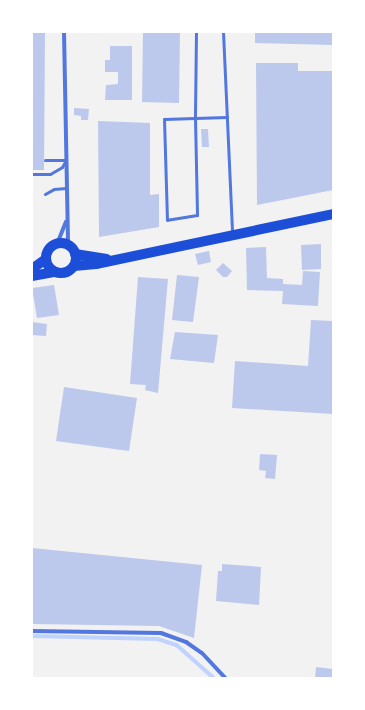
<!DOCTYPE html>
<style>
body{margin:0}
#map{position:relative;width:365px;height:710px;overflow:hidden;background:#f2f2f2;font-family:Signika,sans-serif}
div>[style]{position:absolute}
.stream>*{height:3.5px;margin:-1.75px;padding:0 1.75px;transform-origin:1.75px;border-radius:1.75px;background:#bfd3fe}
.building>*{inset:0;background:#bdc9ec}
.service>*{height:3px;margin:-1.5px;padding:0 1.5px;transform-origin:1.5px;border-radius:1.5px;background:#5277de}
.minor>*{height:4px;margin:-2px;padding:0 2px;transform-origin:2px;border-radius:2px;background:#5277de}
.primary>*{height:10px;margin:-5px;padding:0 5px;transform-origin:5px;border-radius:5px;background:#1d4ed8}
.primary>.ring{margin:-5px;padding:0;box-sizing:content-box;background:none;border:10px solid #1d4ed8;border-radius:50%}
span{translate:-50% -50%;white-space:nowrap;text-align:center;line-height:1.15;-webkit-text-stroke:4px #fff;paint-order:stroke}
.frame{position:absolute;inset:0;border:33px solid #fff;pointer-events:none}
</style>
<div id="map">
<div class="stream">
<div style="left:32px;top:636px;width:126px;rotate:1.4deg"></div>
<div style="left:158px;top:639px;width:20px;rotate:18deg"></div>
<div style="left:177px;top:645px;width:50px;rotate:41.7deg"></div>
</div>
<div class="building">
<div style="clip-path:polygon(32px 32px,45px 32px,44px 170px,32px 170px)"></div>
<div style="clip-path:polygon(143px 32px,180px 32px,179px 103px,142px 102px)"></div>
<div style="clip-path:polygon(255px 32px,333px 32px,333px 45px,255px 43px)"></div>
<div style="clip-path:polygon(110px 46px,132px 46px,132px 100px,105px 100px,106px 85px,118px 84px,118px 72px,105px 72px,105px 60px,110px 60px)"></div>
<div style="clip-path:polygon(256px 63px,298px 63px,298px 71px,333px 71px,333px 190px,257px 205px)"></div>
<div style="clip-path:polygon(74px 108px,89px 109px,88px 120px,81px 120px,81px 116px,74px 115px)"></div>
<div style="clip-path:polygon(98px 121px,150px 123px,150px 195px,159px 194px,159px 227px,99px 237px)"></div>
<div style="clip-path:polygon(201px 129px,208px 129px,209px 147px,202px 147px)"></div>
<div style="clip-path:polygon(321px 244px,321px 269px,302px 270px,301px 245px)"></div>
<div style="clip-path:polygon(266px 247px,267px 278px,283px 279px,283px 284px,302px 285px,303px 271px,320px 272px,318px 306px,282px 304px,283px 291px,247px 290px,246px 248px)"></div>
<div style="clip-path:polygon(209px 251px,211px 262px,198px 265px,195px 254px)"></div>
<div style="clip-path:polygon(223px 263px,232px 271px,227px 277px,223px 277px,216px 270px)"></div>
<div style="clip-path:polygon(177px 275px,199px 277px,193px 322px,172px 320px)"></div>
<div style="clip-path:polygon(138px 277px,168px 279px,158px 393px,145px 390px,146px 385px,130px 384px)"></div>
<div style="clip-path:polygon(54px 285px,59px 315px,37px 318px,32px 288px)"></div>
<div style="clip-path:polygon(311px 320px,333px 321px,333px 414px,232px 408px,235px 361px,308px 366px)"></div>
<div style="clip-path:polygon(32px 322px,47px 324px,46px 336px,32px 335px)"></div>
<div style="clip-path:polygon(175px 332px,218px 335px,214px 363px,170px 359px)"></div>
<div style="clip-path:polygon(64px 387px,137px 398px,129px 451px,56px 441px)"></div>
<div style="clip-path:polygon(260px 454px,277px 455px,275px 479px,265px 478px,266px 471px,259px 470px)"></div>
<div style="clip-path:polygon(32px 548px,202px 565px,194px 638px,159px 626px,32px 624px)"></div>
<div style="clip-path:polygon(222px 564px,261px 567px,259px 605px,216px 601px,218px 571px,222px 571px)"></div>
<div style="clip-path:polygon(316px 667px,333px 669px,333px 678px,315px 678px)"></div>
</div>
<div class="service">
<div style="left:196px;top:32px;width:86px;rotate:90.7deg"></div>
<div style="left:195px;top:118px;width:97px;rotate:88.8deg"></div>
<div style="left:197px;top:215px;width:30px;rotate:171deg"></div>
<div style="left:167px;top:220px;width:101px;rotate:-91.7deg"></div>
<div style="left:164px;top:119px;width:31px;rotate:-2deg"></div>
<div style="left:195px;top:118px;width:32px;rotate:-2deg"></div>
<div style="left:223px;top:32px;width:201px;rotate:87.4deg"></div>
<div style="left:45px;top:160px;width:21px"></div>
<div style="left:32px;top:174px;width:18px"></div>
<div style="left:50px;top:174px;width:14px;rotate:-30deg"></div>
<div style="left:62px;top:167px;width:8px;rotate:-60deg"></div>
<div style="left:45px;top:194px;width:10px;rotate:-29deg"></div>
<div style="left:54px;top:189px;width:12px;rotate:-5deg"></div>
</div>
<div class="minor">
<div style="left:64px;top:32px;width:213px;rotate:88.9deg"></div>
<div style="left:57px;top:244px;width:24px;rotate:-68deg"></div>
<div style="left:32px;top:631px;width:129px;rotate:0.9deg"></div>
<div style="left:161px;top:633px;width:27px;rotate:20deg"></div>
<div style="left:186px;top:642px;width:19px;rotate:35deg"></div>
<div style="left:202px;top:653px;width:34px;rotate:47deg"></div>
</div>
<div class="primary">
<div class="ring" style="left:46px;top:243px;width:20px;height:20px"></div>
<div style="left:75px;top:254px;width:32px;rotate:9deg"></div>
<div style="left:74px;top:266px;width:22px;rotate:-5deg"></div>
<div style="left:96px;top:264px;width:242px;rotate:-11.9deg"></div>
<div style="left:32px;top:269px;width:17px;rotate:-36deg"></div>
<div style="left:32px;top:276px;width:22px;rotate:-10deg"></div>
</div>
<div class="frame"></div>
</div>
